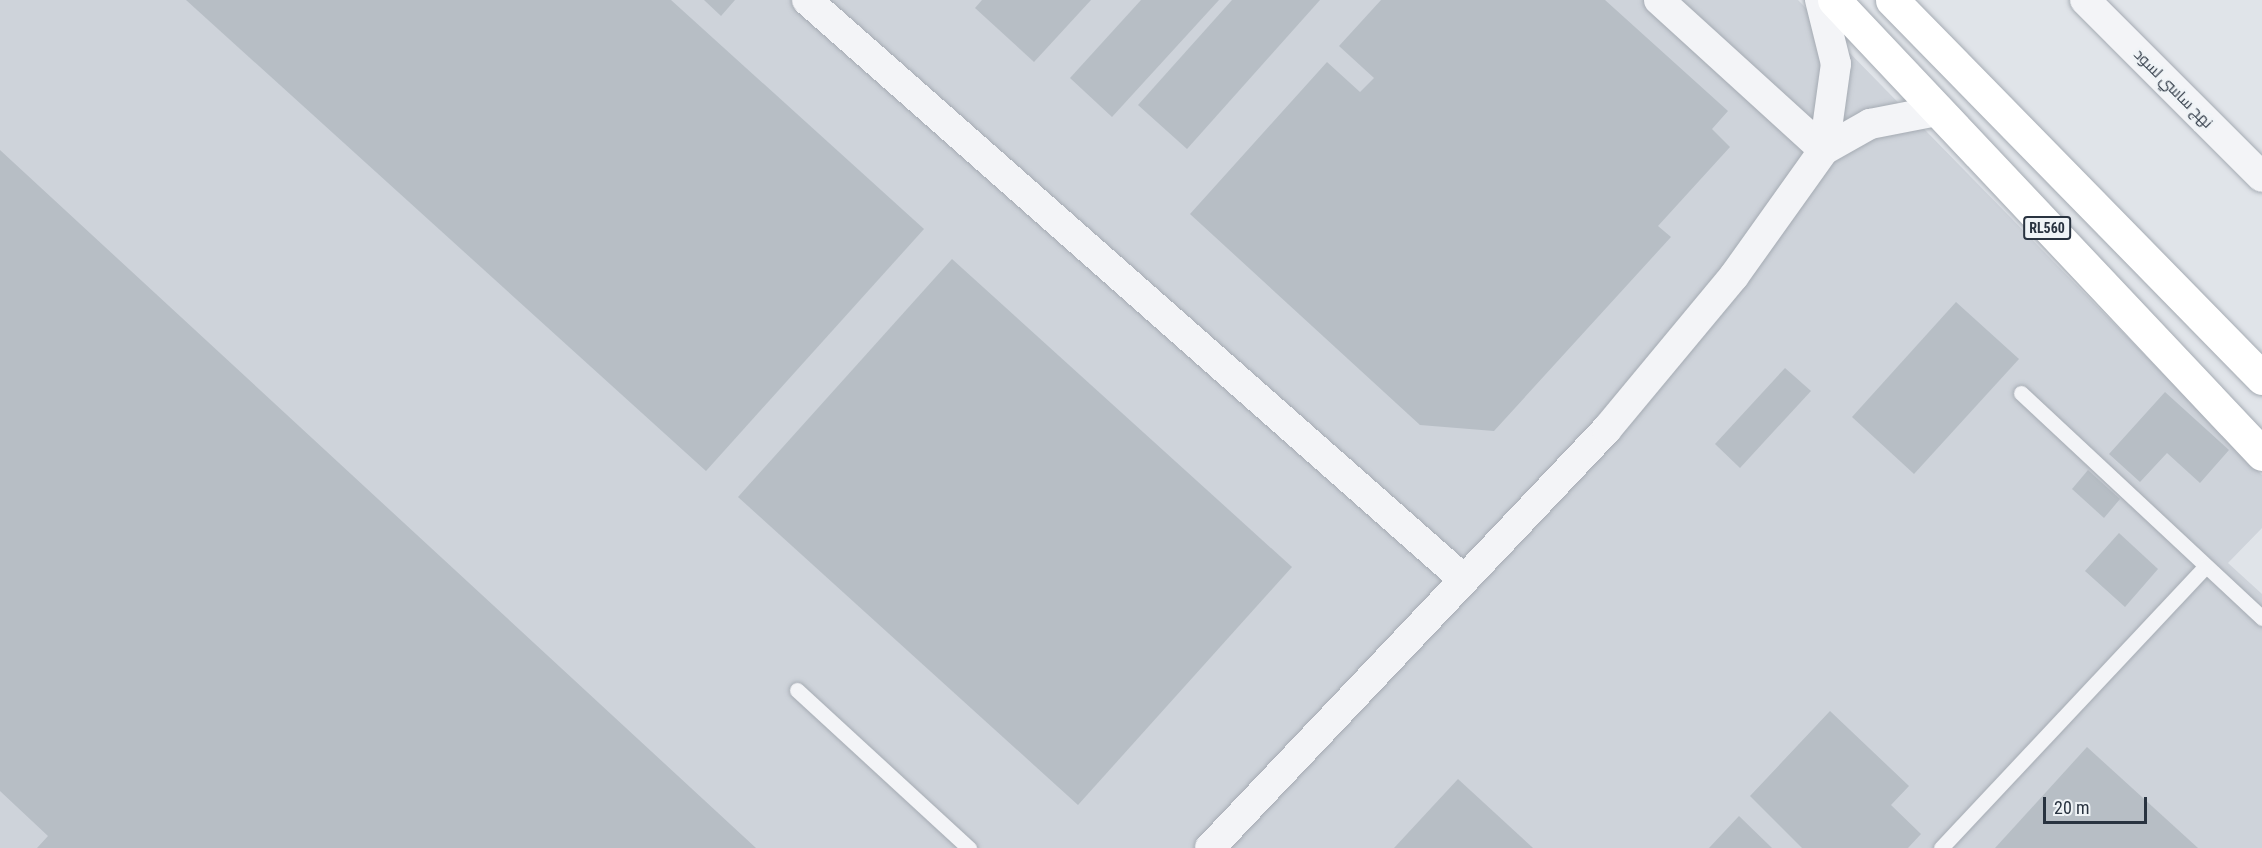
<!DOCTYPE html>
<meta charset="utf-8">
<style>
body{margin:0}
#map{position:relative;width:2262px;height:848px;overflow:hidden;background:#e0e4e9;font-family:"Roboto Condensed",Cairo,sans-serif}
div>[style]{position:absolute}
.built>*{inset:0;background:#ced3da}
.building>*{inset:0;background:#b7bec5}
.roads{filter:drop-shadow(0 0 2px #a5abb3) drop-shadow(0 0 2px #a5abb3)}
.lane>*{height:15px;margin:-7.5px;padding:0 7.5px;transform-origin:7.5px;border-radius:7.5px;background:#f3f4f7}
.street>*{height:30px;margin:-15px;padding:0 15px;transform-origin:15px;border-radius:15px;background:#f3f4f7}
.highway>*{height:33px;margin:-16.5px;padding:0 16.5px;transform-origin:16.5px;border-radius:16.5px;background:#fff}
span{translate:-50% -50%;white-space:nowrap;text-align:center;line-height:1.15;-webkit-text-stroke:5px #eff3f6;paint-order:stroke}
.shield-label span{padding:2px 4px;background:#eff3f6;border:2px solid;border-radius:4px;-webkit-text-stroke-width:0}
.shield-label{font-size:14px;color:#293340;font-weight:700}
.street-label{font-size:15px;color:#293340}
.scale{position:absolute;left:2043px;top:797px;width:104px;height:27px;box-sizing:border-box;border:3px solid #293340;border-top:0;padding-left:8px;font-size:18px;line-height:21px;white-space:nowrap;color:#293340;-webkit-text-stroke:4px #eff3f6;paint-order:stroke}
</style>
<div id="map">
<div class="built">
<div style="clip-path:polygon(0 0,1798px 0,2262px 475px,2262px 528px,2228px 563px,2262px 594px,2262px 848px,0 848px)"></div>
</div>
<div class="building">
<div style="clip-path:polygon(186px 0,671px 0,924px 229px,706px 471px)"></div>
<div style="clip-path:polygon(704px 0,735px 0,721px 16px)"></div>
<div style="clip-path:polygon(982px 0,1091px 0,1034px 62px,975px 8px)"></div>
<div style="clip-path:polygon(1141px 0,1219px 0,1112px 117px,1070px 78px)"></div>
<div style="clip-path:polygon(1232px 0,1320px 0,1187px 149px,1138px 105px)"></div>
<div style="clip-path:polygon(1381px 0,1605px 0,1728px 111px,1712px 129px,1730px 147px,1658px 226px,1671px 237px,1494px 431px,1420px 425px,1190px 214px,1327px 62px,1360px 92px,1374px 78px,1339px 46px)"></div>
<div style="clip-path:polygon(0 150px,756px 848px,37px 848px,48px 836px,0 791px)"></div>
<div style="clip-path:polygon(952px 259px,1292px 567px,1078px 805px,738px 497px)"></div>
<div style="clip-path:polygon(1956px 302px,2019px 359px,1914px 474px,1852px 417px)"></div>
<div style="clip-path:polygon(1785px 368px,1811px 391px,1740px 468px,1715px 444px)"></div>
<div style="clip-path:polygon(2165px 392px,2229px 450px,2200px 483px,2167px 453px,2140px 482px,2109px 454px)"></div>
<div style="clip-path:polygon(2088px 470px,2120px 499px,2104px 518px,2072px 489px)"></div>
<div style="clip-path:polygon(2119px 533px,2158px 569px,2125px 607px,2085px 571px)"></div>
<div style="clip-path:polygon(1830px 711px,1909px 786px,1891px 805px,1921px 834px,1908px 848px,1802px 848px,1750px 796px)"></div>
<div style="clip-path:polygon(2087px 747px,2198px 848px,1995px 848px)"></div>
<div style="clip-path:polygon(1458px 779px,1533px 848px,1394px 848px)"></div>
<div style="clip-path:polygon(1739px 816px,1772px 848px,1709px 848px)"></div>
</div>
<div class="roads">
<div class="lane">
<div style="left:2021px;top:393px;width:330px;rotate:43deg"></div>
<div style="left:797px;top:690px;width:234px;rotate:42.6deg"></div>
<div style="left:1941px;top:848px;width:386px;rotate:-46.8deg"></div>
</div>
<div class="street">
<div style="left:807px;top:0;width:872px;rotate:41.42deg"></div>
<div style="left:1659px;top:0;width:223px;rotate:42.3deg"></div>
<div style="left:2085px;top:0;width:250px;rotate:45deg"></div>
<div style="left:1824px;top:150px;width:53px;rotate:-29.5deg"></div>
<div style="left:1870px;top:124px;width:68px;rotate:-11deg"></div>
<div style="left:1210px;top:848px;width:577px;rotate:-46.54deg"></div>
<div style="left:1607px;top:429px;width:199px;rotate:-50.3deg"></div>
<div style="left:1734px;top:276px;width:155px;rotate:-54.5deg"></div>
<div style="left:1824px;top:150px;width:87px;rotate:-82.1deg"></div>
<div style="left:1836px;top:64px;width:66px;rotate:-104deg"></div>
</div>
<div class="highway">
<div style="left:1834px;top:0;width:624px;rotate:46.69deg"></div>
<div style="left:1892px;top:0;width:529px;rotate:45.61deg"></div>
</div>
</div>
<div class="shield-label">
<span style="left:2047px;top:228px">RL560</span>
</div>
<div class="street-label">
<span style="left:2173px;top:89px;rotate:45deg">نهج ساسي لسود</span>
</div>
<div class="scale">20 m</div>
</div>
